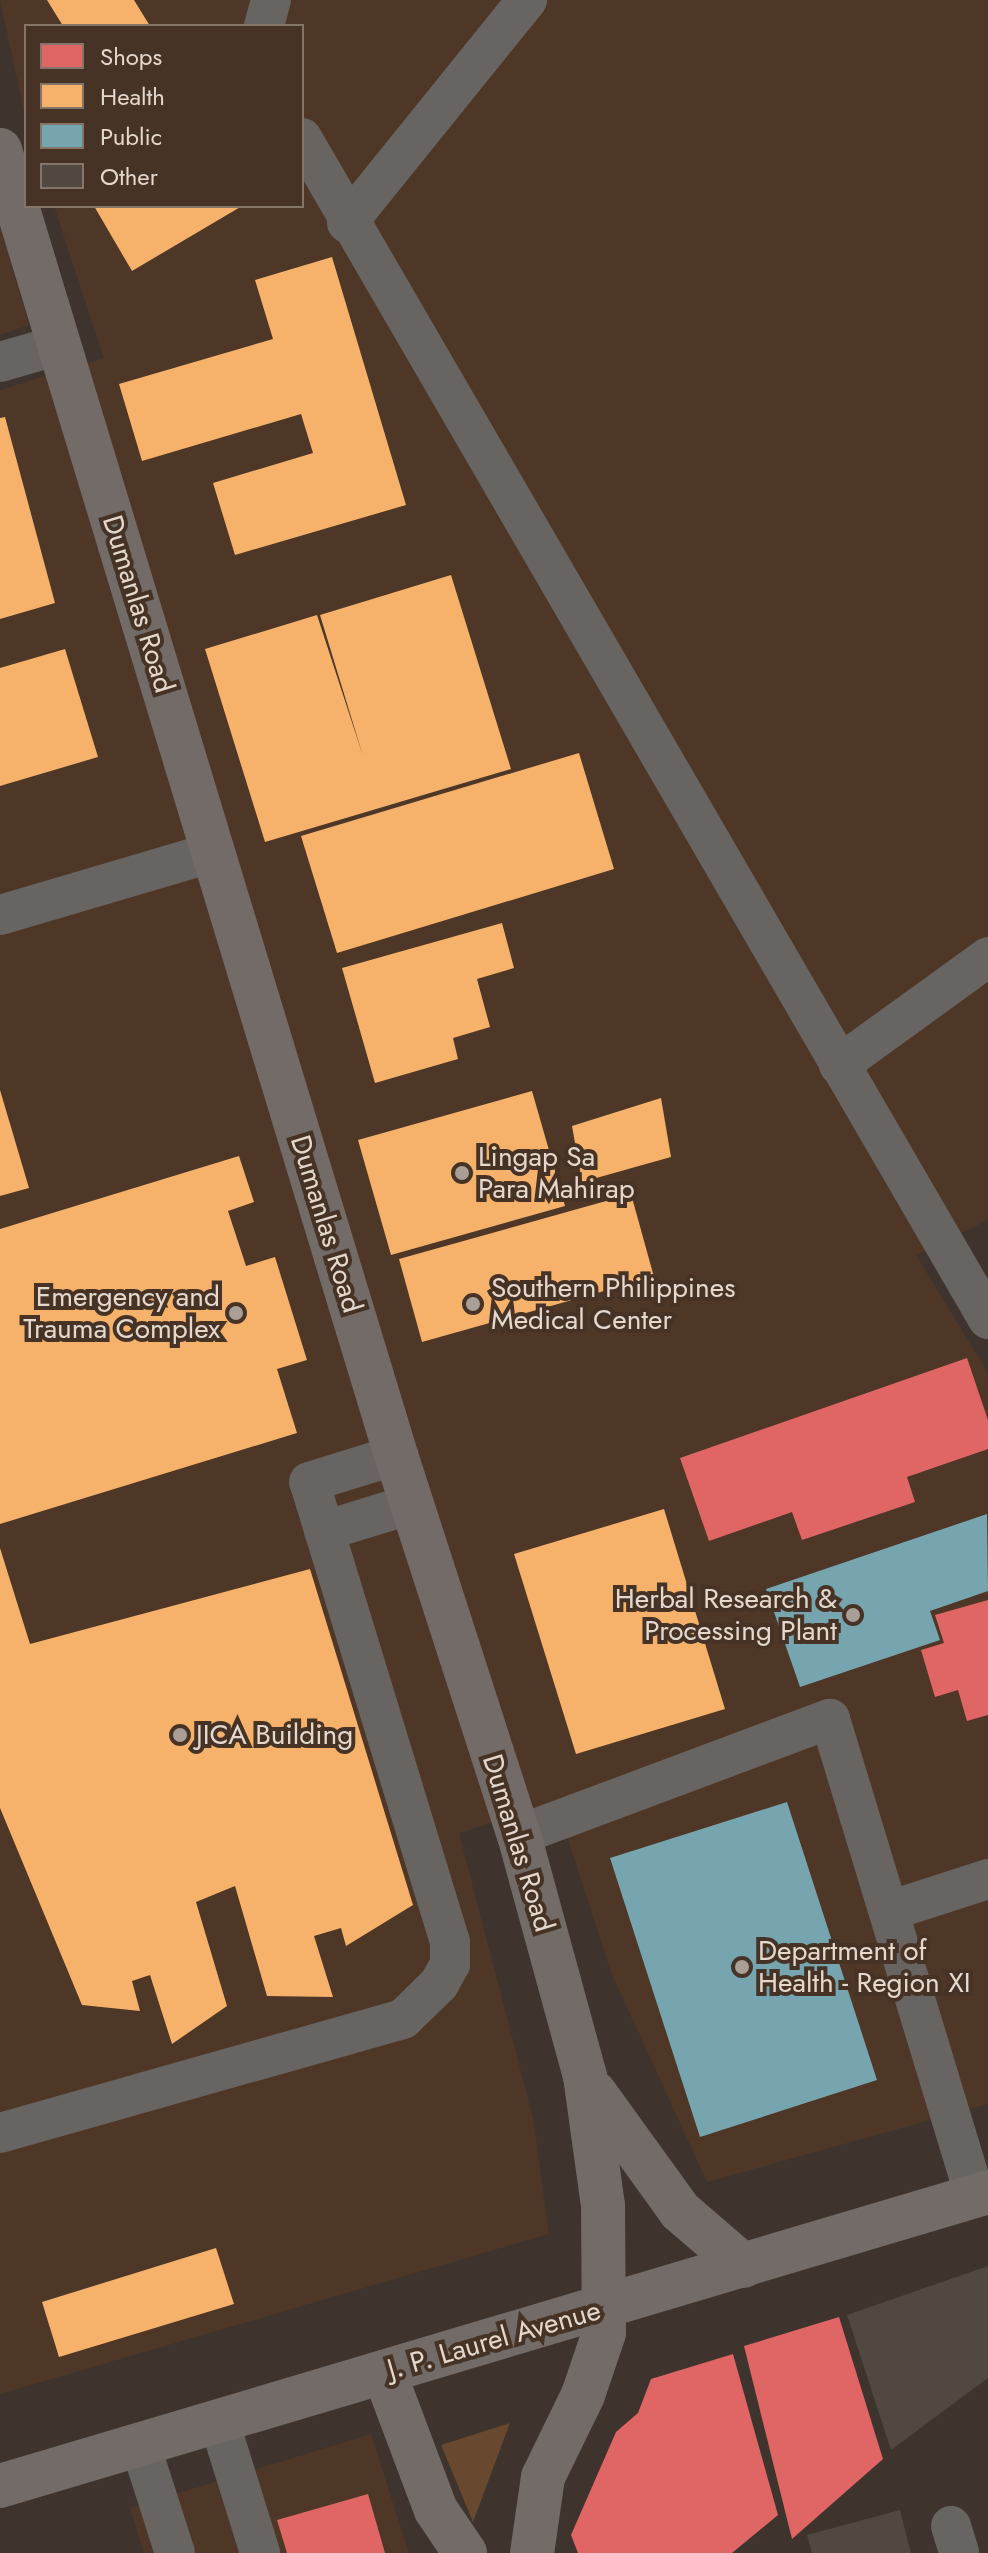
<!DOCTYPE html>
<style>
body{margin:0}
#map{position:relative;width:988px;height:2553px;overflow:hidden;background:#3e342d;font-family:Jost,sans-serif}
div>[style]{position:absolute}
.built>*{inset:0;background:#4e3726}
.green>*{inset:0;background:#68482e}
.shops>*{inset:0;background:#e06666}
.health>*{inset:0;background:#f6b26b}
.public>*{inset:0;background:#76a5af}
.building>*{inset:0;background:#504841}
.minor>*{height:40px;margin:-20px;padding:0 20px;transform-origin:20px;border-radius:20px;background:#686461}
.major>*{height:44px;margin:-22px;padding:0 22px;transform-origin:22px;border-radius:22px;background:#726b67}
.dots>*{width:22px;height:22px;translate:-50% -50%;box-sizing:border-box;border:4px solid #463325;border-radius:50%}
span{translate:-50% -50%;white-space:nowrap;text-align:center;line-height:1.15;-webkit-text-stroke:8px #463325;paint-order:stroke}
.street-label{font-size:28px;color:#e4d8cf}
.poi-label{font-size:28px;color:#e4d8cf}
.left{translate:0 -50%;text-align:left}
.right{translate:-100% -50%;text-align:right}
.legend{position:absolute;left:24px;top:24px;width:280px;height:184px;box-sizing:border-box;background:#463325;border:2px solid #857569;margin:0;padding:10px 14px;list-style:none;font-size:24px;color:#e4d8cf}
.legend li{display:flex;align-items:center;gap:16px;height:40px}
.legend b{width:40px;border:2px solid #857569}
</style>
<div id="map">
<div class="built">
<div style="clip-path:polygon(0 0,988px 0,988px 1220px,916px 1255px,988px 1373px,988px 2104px,707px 2182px,611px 1972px,556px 1802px,459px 1833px,533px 2118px,549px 2234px,0 2394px,0 390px,104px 358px,54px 206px,302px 206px,302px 26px,26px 26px,26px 121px)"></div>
<div style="clip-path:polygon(0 226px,29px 325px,0 335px)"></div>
<div style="clip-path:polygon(371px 2434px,409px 2553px,144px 2553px,130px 2508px)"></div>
</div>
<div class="green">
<div style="clip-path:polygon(510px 2423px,473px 2522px,441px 2445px)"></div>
</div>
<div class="shops">
<div style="clip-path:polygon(967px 1358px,988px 1420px,988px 1449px,907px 1477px,915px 1502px,802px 1540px,792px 1512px,709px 1541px,680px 1458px)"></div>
<div style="clip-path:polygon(988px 1600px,988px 1715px,967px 1721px,958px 1690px,935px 1697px,921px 1650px,944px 1643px,935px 1615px)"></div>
<div style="clip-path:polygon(839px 2317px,883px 2459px,792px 2539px,744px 2346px)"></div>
<div style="clip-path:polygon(733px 2354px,778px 2515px,732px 2553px,578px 2553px,571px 2535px,616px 2432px,638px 2413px,651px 2379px)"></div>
<div style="clip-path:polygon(368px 2494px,385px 2553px,287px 2553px,277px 2520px)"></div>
</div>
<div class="health">
<div style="clip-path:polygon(47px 0,134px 0,150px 26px,63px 26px)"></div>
<div style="clip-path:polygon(94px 206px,242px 206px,132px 271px)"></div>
<div style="clip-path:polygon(332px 257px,406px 505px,235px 555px,213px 483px,313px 453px,301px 414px,142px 461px,119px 384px,273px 339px,255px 280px)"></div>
<div style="clip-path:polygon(5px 417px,55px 603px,0 619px,0 418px)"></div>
<div style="clip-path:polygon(451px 575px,511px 769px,265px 842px,205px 649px,317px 615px,363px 756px,320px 615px)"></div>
<div style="clip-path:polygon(65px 649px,98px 757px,0 786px,0 668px)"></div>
<div style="clip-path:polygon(579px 753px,614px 869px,337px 953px,301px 836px)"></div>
<div style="clip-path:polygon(502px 923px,514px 968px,477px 979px,490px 1027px,453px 1038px,458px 1059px,375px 1083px,342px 968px)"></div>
<div style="clip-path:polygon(0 1090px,29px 1188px,0 1196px)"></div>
<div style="clip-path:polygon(532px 1091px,565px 1206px,391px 1255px,358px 1140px)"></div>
<div style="clip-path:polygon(661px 1098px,671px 1157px,582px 1182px,572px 1126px)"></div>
<div style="clip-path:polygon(239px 1156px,254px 1202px,228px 1211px,246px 1266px,275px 1257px,307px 1360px,277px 1369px,297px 1433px,0 1524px,0 1229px)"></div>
<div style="clip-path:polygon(631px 1194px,654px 1277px,422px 1342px,399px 1259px)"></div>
<div style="clip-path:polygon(664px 1509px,725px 1709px,576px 1754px,514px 1554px)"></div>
<div style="clip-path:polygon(0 1548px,30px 1644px,310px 1569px,413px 1905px,346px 1946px,341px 1928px,314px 1936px,333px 1997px,267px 1996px,235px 1886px,196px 1902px,227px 2006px,172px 2044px,150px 1975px,132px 1981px,140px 2011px,82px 2005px,0 1808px)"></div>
<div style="clip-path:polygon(216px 2248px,234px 2304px,59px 2357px,42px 2302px)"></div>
</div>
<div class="public">
<div style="clip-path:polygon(987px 1514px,988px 1591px,930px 1611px,940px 1640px,800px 1687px,766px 1589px)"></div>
<div style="clip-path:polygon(787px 1802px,877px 2080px,700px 2137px,610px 1858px)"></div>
</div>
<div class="building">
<div style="clip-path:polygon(988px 2266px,988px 2378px,891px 2450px,847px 2315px)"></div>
<div style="clip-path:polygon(900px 2510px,911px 2553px,812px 2553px,807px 2535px)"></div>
</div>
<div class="minor">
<div style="left:264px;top:26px;width:27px;rotate:-75deg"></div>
<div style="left:302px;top:138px;width:1366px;rotate:59.85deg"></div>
<div style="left:347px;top:223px;width:287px;rotate:-51.1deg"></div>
<div style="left:0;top:362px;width:61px;rotate:-16.1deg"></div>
<div style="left:0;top:915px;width:223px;rotate:-16.4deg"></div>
<div style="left:839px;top:1065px;width:184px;rotate:-35.9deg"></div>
<div style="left:324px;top:1531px;width:92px;rotate:-17.1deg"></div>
<div style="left:519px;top:1835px;width:332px;rotate:-20.5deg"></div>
<div style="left:830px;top:1719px;width:499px;rotate:73.1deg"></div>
<div style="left:892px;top:1910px;width:101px;rotate:-17.9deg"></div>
<div style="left:0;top:2133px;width:419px;rotate:-15.8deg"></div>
<div style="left:403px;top:2019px;width:50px;rotate:-44.2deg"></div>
<div style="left:439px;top:1984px;width:23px;rotate:-61deg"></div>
<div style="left:450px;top:1964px;width:22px;rotate:-90deg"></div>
<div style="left:450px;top:1942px;width:481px;rotate:-107deg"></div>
<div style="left:309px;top:1482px;width:91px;rotate:-17.2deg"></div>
<div style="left:219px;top:2421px;width:138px;rotate:72.7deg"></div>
<div style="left:140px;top:2444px;width:114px;rotate:72.2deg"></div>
<div style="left:951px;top:2526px;width:28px;rotate:73deg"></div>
</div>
<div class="major">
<div style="left:0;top:150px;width:1364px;rotate:73.12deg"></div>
<div style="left:396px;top:1455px;width:399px;rotate:72.1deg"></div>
<div style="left:519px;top:1835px;width:250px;rotate:74.7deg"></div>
<div style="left:585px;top:2076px;width:130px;rotate:82.1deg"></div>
<div style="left:603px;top:2205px;width:128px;rotate:89.6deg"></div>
<div style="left:604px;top:2333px;width:65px;rotate:108.7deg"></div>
<div style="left:583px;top:2395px;width:91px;rotate:116deg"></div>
<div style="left:543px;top:2477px;width:77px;rotate:98.2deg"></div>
<div style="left:595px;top:2093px;width:145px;rotate:54.2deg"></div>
<div style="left:680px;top:2211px;width:84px;rotate:40.7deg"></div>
<div style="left:384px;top:2372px;width:147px;rotate:69.4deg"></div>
<div style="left:436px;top:2510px;width:52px;rotate:56deg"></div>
<div style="left:0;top:2486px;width:1031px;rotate:-16.57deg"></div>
</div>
<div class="dots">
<div style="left:462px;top:1173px;background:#aa9f96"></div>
<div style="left:473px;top:1304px;background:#aa9f96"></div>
<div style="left:236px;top:1313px;background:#aa9f96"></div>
<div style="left:853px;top:1615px;background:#aa9f96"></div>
<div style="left:180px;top:1735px;background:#aa9f96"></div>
<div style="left:742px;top:1967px;background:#aa9f96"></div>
</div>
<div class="street-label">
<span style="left:138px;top:604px;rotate:73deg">Dumanlas Road</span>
<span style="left:326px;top:1224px;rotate:73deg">Dumanlas Road</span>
<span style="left:518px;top:1843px;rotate:73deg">Dumanlas Road</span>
<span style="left:494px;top:2340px;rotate:-16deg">J. P. Laurel Avenue</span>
</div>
<div class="poi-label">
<span class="left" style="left:478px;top:1173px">Lingap Sa<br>Para Mahirap</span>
<span class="left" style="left:491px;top:1304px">Southern Philippines<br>Medical Center</span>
<span class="right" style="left:220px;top:1313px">Emergency and<br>Trauma Complex</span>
<span class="right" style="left:837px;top:1615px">Herbal Research &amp;<br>Processing Plant</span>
<span class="left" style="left:196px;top:1735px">JICA Building</span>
<span class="left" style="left:758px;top:1967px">Department of<br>Health - Region XI</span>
</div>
<ul class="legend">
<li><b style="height:22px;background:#e06666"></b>Shops</li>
<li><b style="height:22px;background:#f6b26b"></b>Health</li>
<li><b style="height:22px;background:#76a5af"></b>Public</li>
<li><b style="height:22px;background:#504841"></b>Other</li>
</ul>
</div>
